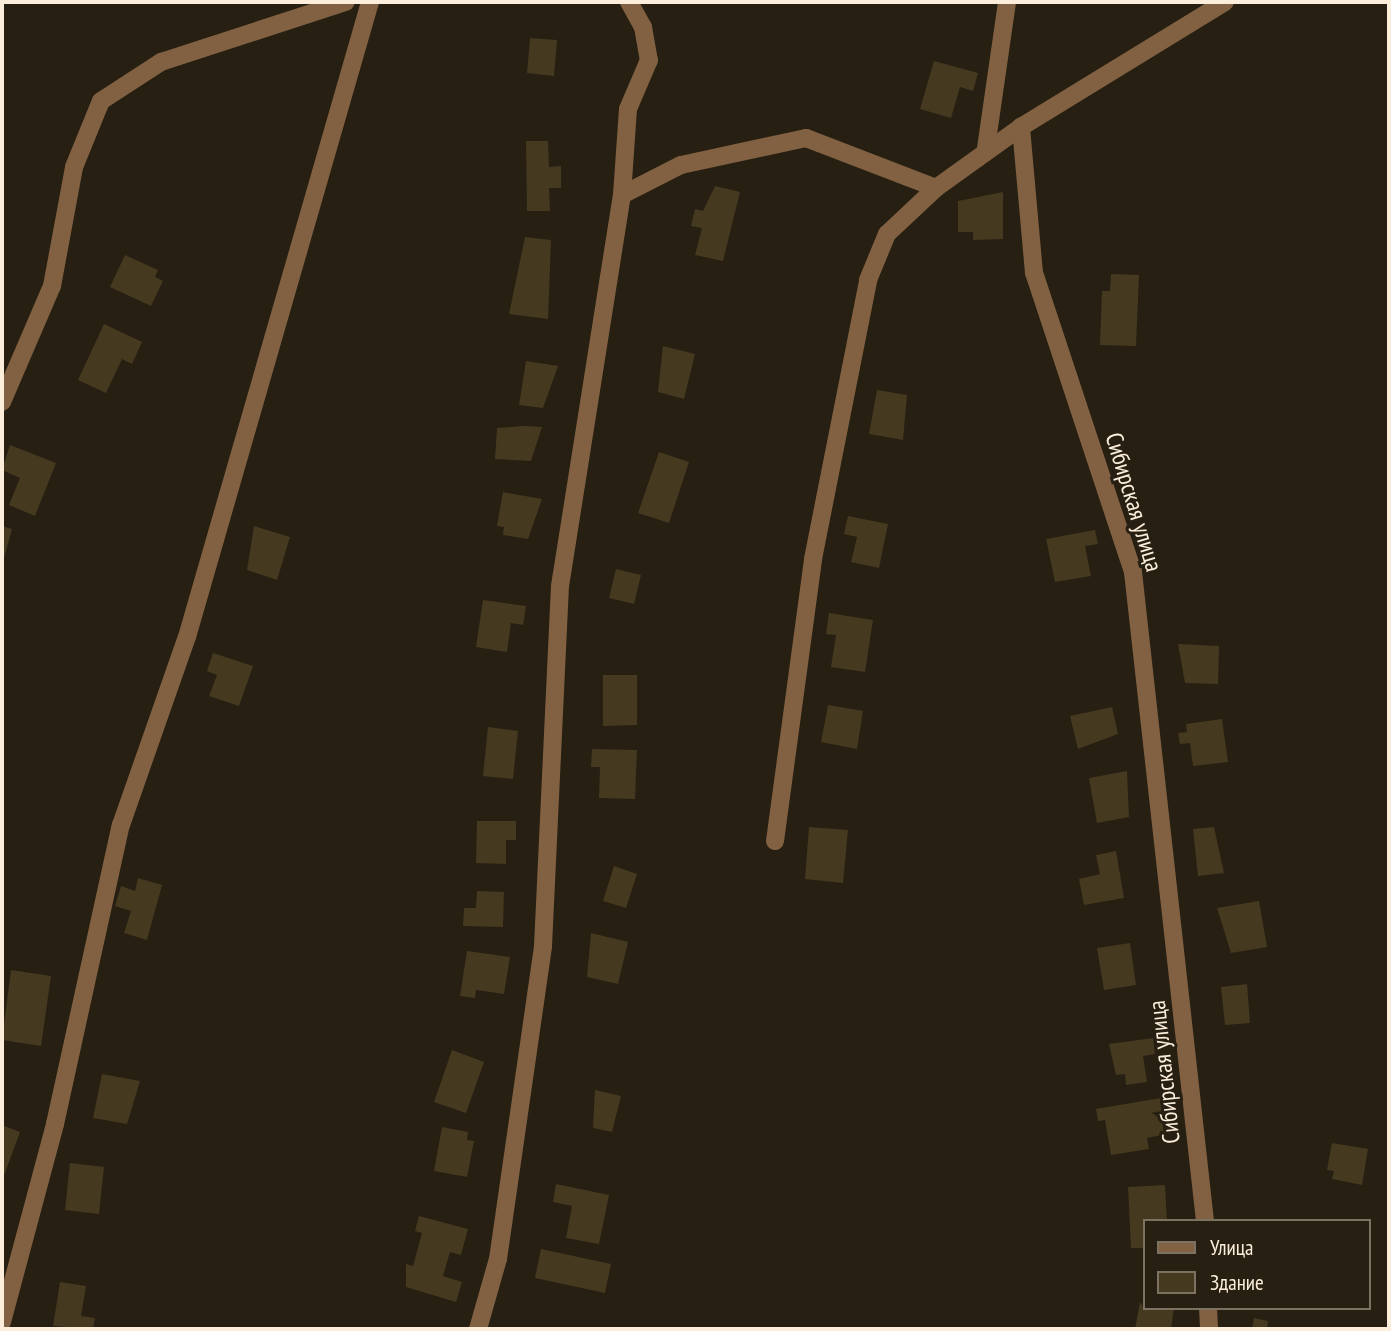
<!DOCTYPE html>
<meta charset="utf-8">
<style>
body{margin:0}
#map{position:relative;width:1391px;height:1331px;overflow:hidden;background:#261f12;font-family:"PT Sans Narrow",sans-serif}
div>[style]{position:absolute}
.building>*{inset:0;background:#453920}
.minor>*{height:18px;margin:-9px;padding:0 9px;transform-origin:9px;border-radius:9px;background:#816141}
span{translate:-50% -50%;white-space:nowrap;text-align:center;line-height:1.15;-webkit-text-stroke:6px #261f12;paint-order:stroke}
.street-label{font-size:24px;color:#fceedb}
.frame{position:absolute;inset:0;border:4px solid #fceedb;pointer-events:none}
.legend{position:absolute;left:1143px;top:1219px;width:228px;height:91px;box-sizing:border-box;background:#261f12;border:2px solid #7c7262;margin:0;padding:9px 12px;list-style:none;font-size:21px;color:#fceedb}
.legend li{display:flex;align-items:center;gap:14px;height:35px}
.legend b{width:35px;border:2px solid #7c7262}
</style>
<div id="map">
<div class="building">
<div style="clip-path:polygon(530px 38px,557px 40px,554px 76px,527px 73px)"></div>
<div style="clip-path:polygon(934px 61px,978px 73px,973px 91px,960px 87px,951px 118px,920px 109px)"></div>
<div style="clip-path:polygon(526px 141px,548px 141px,549px 167px,561px 166px,561px 188px,549px 188px,550px 211px,527px 211px)"></div>
<div style="clip-path:polygon(715px 186px,740px 192px,723px 261px,695px 255px,702px 228px,691px 226px,695px 209px,703px 211px)"></div>
<div style="clip-path:polygon(1003px 192px,1003px 239px,973px 240px,973px 232px,958px 232px,958px 201px)"></div>
<div style="clip-path:polygon(525px 237px,551px 240px,548px 319px,509px 314px)"></div>
<div style="clip-path:polygon(125px 255px,158px 270px,155px 277px,163px 281px,151px 306px,110px 287px)"></div>
<div style="clip-path:polygon(1111px 274px,1139px 275px,1136px 346px,1100px 345px,1102px 291px,1110px 291px)"></div>
<div style="clip-path:polygon(104px 324px,142px 342px,132px 364px,122px 359px,106px 393px,78px 380px)"></div>
<div style="clip-path:polygon(663px 346px,695px 354px,684px 399px,658px 392px)"></div>
<div style="clip-path:polygon(526px 361px,558px 366px,543px 408px,519px 405px)"></div>
<div style="clip-path:polygon(877px 390px,907px 395px,903px 440px,869px 434px)"></div>
<div style="clip-path:polygon(523px 426px,542px 427px,531px 461px,495px 459px,497px 428px)"></div>
<div style="clip-path:polygon(10px 445px,56px 463px,35px 516px,9px 505px,20px 478px,2px 470px)"></div>
<div style="clip-path:polygon(659px 452px,689px 462px,669px 523px,638px 513px)"></div>
<div style="clip-path:polygon(503px 492px,542px 499px,528px 539px,503px 535px,504px 527px,497px 526px)"></div>
<div style="clip-path:polygon(848px 516px,888px 524px,879px 568px,851px 562px,857px 537px,844px 534px)"></div>
<div style="clip-path:polygon(2px 526px,12px 529px,3px 562px,2px 562px)"></div>
<div style="clip-path:polygon(254px 526px,290px 537px,277px 580px,247px 570px)"></div>
<div style="clip-path:polygon(1095px 530px,1098px 544px,1085px 546px,1091px 576px,1055px 582px,1046px 539px)"></div>
<div style="clip-path:polygon(616px 569px,641px 575px,634px 604px,609px 598px)"></div>
<div style="clip-path:polygon(483px 600px,526px 606px,523px 625px,511px 623px,507px 652px,476px 647px)"></div>
<div style="clip-path:polygon(829px 613px,873px 620px,865px 672px,831px 667px,836px 635px,826px 634px)"></div>
<div style="clip-path:polygon(1178px 644px,1219px 646px,1218px 684px,1185px 683px)"></div>
<div style="clip-path:polygon(213px 653px,253px 666px,239px 706px,209px 696px,217px 675px,207px 671px)"></div>
<div style="clip-path:polygon(603px 675px,637px 675px,637px 725px,603px 726px)"></div>
<div style="clip-path:polygon(828px 705px,863px 711px,857px 749px,821px 742px)"></div>
<div style="clip-path:polygon(1112px 707px,1118px 734px,1078px 749px,1070px 716px)"></div>
<div style="clip-path:polygon(1222px 719px,1228px 762px,1193px 766px,1190px 743px,1180px 744px,1178px 733px,1187px 732px,1186px 724px)"></div>
<div style="clip-path:polygon(488px 727px,518px 731px,513px 779px,483px 776px)"></div>
<div style="clip-path:polygon(592px 749px,637px 750px,635px 799px,599px 798px,600px 767px,591px 767px)"></div>
<div style="clip-path:polygon(1127px 771px,1129px 817px,1097px 823px,1089px 778px)"></div>
<div style="clip-path:polygon(477px 821px,516px 821px,516px 840px,506px 840px,506px 864px,476px 863px)"></div>
<div style="clip-path:polygon(809px 827px,848px 830px,843px 883px,805px 879px)"></div>
<div style="clip-path:polygon(1214px 827px,1224px 873px,1198px 876px,1193px 829px)"></div>
<div style="clip-path:polygon(1116px 851px,1124px 898px,1084px 905px,1079px 879px,1100px 874px,1096px 855px)"></div>
<div style="clip-path:polygon(614px 866px,637px 874px,626px 908px,603px 901px)"></div>
<div style="clip-path:polygon(138px 878px,162px 885px,147px 940px,124px 933px,131px 911px,115px 906px,121px 886px,135px 891px)"></div>
<div style="clip-path:polygon(477px 891px,504px 892px,503px 927px,463px 926px,464px 908px,476px 908px)"></div>
<div style="clip-path:polygon(1259px 901px,1267px 947px,1231px 953px,1217px 908px)"></div>
<div style="clip-path:polygon(591px 933px,628px 942px,618px 984px,587px 977px)"></div>
<div style="clip-path:polygon(1130px 943px,1136px 985px,1104px 990px,1097px 948px)"></div>
<div style="clip-path:polygon(467px 951px,510px 957px,504px 994px,476px 990px,475px 998px,460px 996px)"></div>
<div style="clip-path:polygon(11px 970px,51px 976px,41px 1046px,2px 1040px)"></div>
<div style="clip-path:polygon(1247px 984px,1250px 1023px,1225px 1025px,1221px 987px)"></div>
<div style="clip-path:polygon(1153px 1038px,1155px 1054px,1143px 1056px,1147px 1082px,1126px 1085px,1125px 1074px,1116px 1075px,1109px 1044px)"></div>
<div style="clip-path:polygon(452px 1050px,484px 1062px,466px 1113px,434px 1102px)"></div>
<div style="clip-path:polygon(102px 1074px,140px 1081px,127px 1124px,93px 1118px)"></div>
<div style="clip-path:polygon(595px 1090px,621px 1096px,612px 1132px,593px 1128px)"></div>
<div style="clip-path:polygon(1161px 1098px,1167px 1134px,1147px 1138px,1149px 1149px,1111px 1155px,1105px 1120px,1098px 1121px,1096px 1109px)"></div>
<div style="clip-path:polygon(2px 1125px,20px 1132px,2px 1181px)"></div>
<div style="clip-path:polygon(442px 1127px,468px 1132px,467px 1140px,474px 1141px,467px 1177px,434px 1171px)"></div>
<div style="clip-path:polygon(1332px 1143px,1368px 1149px,1362px 1185px,1332px 1179px,1334px 1171px,1327px 1170px)"></div>
<div style="clip-path:polygon(70px 1163px,104px 1167px,99px 1214px,65px 1210px)"></div>
<div style="clip-path:polygon(556px 1184px,609px 1195px,599px 1244px,566px 1238px,572px 1206px,553px 1202px)"></div>
<div style="clip-path:polygon(1165px 1185px,1167px 1221px,1144px 1221px,1144px 1248px,1131px 1248px,1128px 1187px)"></div>
<div style="clip-path:polygon(419px 1216px,468px 1229px,461px 1255px,450px 1252px,443px 1276px,462px 1282px,456px 1302px,406px 1287px,406px 1264px,413px 1266px,422px 1233px,415px 1231px)"></div>
<div style="clip-path:polygon(541px 1249px,611px 1264px,605px 1293px,535px 1278px)"></div>
<div style="clip-path:polygon(60px 1282px,86px 1286px,81px 1316px,95px 1318px,93px 1329px,53px 1326px)"></div>
<div style="clip-path:polygon(1140px 1302px,1144px 1308px,1174px 1308px,1171px 1329px,1135px 1329px)"></div>
<div style="clip-path:polygon(1254px 1318px,1268px 1321px,1267px 1329px,1252px 1329px)"></div>
</div>
<div class="minor">
<div style="left:629px;top:2px;width:29px;rotate:61deg"></div>
<div style="left:643px;top:27px;width:34px;rotate:80deg"></div>
<div style="left:649px;top:60px;width:53px;rotate:113.2deg"></div>
<div style="left:628px;top:109px;width:86px;rotate:94deg"></div>
<div style="left:622px;top:195px;width:66px;rotate:-27deg"></div>
<div style="left:681px;top:165px;width:128px;rotate:-12.2deg"></div>
<div style="left:806px;top:138px;width:139px;rotate:21deg"></div>
<div style="left:936px;top:188px;width:105px;rotate:-35.7deg"></div>
<div style="left:986px;top:148px;width:148px;rotate:-81.8deg"></div>
<div style="left:2px;top:402px;width:126px;rotate:-66.7deg"></div>
<div style="left:52px;top:286px;width:121px;rotate:-79.5deg"></div>
<div style="left:74px;top:167px;width:71px;rotate:-67.8deg"></div>
<div style="left:101px;top:101px;width:72px;rotate:-33deg"></div>
<div style="left:161px;top:62px;width:194px;rotate:-18deg"></div>
<div style="left:775px;top:841px;width:285px;rotate:-82.3deg"></div>
<div style="left:813px;top:559px;width:284px;rotate:-78.8deg"></div>
<div style="left:868px;top:280px;width:50px;rotate:-67.6deg"></div>
<div style="left:887px;top:234px;width:67px;rotate:-43.2deg"></div>
<div style="left:1205px;top:1221px;width:653px;rotate:-96.33deg"></div>
<div style="left:1133px;top:572px;width:315px;rotate:-108.3deg"></div>
<div style="left:1034px;top:273px;width:147px;rotate:-95.1deg"></div>
<div style="left:1021px;top:127px;width:239px;rotate:-31.5deg"></div>
<div style="left:1208px;top:1308px;width:21px;rotate:87deg"></div>
<div style="left:2px;top:1322px;width:205px;rotate:-75deg"></div>
<div style="left:55px;top:1124px;width:306px;rotate:-77.6deg"></div>
<div style="left:121px;top:825px;width:199px;rotate:-70.7deg"></div>
<div style="left:187px;top:637px;width:661px;rotate:-73.92deg"></div>
<div style="left:478px;top:1329px;width:73px;rotate:-74.1deg"></div>
<div style="left:498px;top:1259px;width:316px;rotate:-81.8deg"></div>
<div style="left:543px;top:946px;width:360px;rotate:-87.3deg"></div>
<div style="left:560px;top:586px;width:396px;rotate:-81deg"></div>
</div>
<div class="street-label">
<span style="left:1134px;top:502px;rotate:73deg">Сибирская улица</span>
<span style="left:1164px;top:1072px;rotate:-96deg">Сибирская улица</span>
</div>
<div class="frame"></div>
<ul class="legend">
<li><b style="height:9px;background:#816141"></b>Улица</li>
<li><b style="height:19px;background:#453920"></b>Здание</li>
</ul>
</div>
